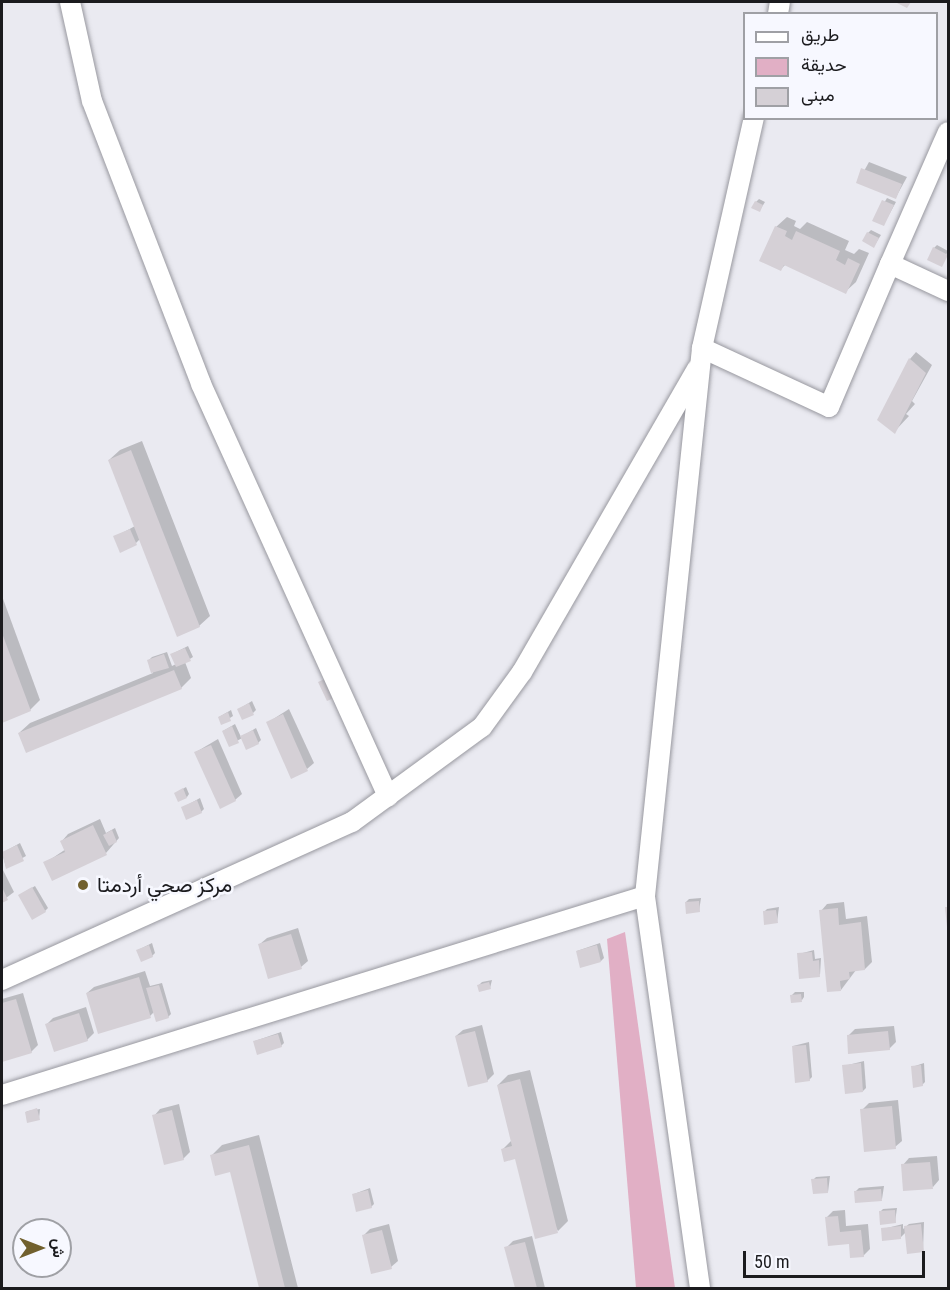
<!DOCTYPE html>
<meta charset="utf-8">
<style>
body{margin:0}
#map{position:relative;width:950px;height:1290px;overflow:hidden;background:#eaeaf1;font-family:"Roboto Condensed",Vazirmatn,sans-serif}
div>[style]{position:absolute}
.green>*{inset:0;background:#e1afc5}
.shadow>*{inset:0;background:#0003}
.building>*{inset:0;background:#d5d0d6}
.roads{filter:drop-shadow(0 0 2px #98989f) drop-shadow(0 0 2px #98989f)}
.street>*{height:20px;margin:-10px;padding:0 10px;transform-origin:10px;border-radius:10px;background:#fff}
.dots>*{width:16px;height:16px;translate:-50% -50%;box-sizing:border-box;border:3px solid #f7f8ff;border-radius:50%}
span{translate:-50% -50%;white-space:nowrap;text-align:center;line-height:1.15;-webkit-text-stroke:5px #f7f8ff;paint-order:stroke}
.poi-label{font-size:21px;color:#1b1b1e}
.left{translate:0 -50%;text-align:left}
.frame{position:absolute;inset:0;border:3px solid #1b1b1e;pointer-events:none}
.legend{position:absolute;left:743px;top:12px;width:195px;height:108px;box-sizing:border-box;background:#f7f8ff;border:2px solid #9fa0a5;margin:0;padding:8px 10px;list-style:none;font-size:18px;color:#1b1b1e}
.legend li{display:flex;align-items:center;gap:12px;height:30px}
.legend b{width:30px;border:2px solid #9fa0a5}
.north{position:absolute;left:12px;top:1218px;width:60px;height:60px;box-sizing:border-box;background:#f7f8ff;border:2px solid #9fa0a5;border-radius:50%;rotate:90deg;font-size:16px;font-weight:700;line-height:24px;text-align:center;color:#1b1b1e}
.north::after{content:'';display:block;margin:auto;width:21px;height:27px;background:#71602e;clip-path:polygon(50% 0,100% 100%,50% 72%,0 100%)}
.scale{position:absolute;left:743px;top:1251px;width:182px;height:27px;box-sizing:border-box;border:3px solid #1b1b1e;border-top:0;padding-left:8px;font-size:18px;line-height:21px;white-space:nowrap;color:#1b1b1e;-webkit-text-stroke:4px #f7f8ff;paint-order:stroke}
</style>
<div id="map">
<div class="green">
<div style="clip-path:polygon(625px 932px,675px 1288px,636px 1288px,607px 939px)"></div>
</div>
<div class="shadow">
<div style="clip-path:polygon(869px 162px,907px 177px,896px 197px,858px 182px)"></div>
<div style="clip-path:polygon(887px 198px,896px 202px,884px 224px,874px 220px)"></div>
<div style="clip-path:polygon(759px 199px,765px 202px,760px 210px,756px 202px)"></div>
<div style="clip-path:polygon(787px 217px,796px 221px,794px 226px,800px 229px,807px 222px,849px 241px,845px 250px,854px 254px,859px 249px,869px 253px,856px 282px,845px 292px,786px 264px,781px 269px,776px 227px)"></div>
<div style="clip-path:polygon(871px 230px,881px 235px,874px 246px,868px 233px)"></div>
<div style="clip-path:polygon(937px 245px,948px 251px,941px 265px,934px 248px)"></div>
<div style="clip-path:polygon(916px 352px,932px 365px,912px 401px,915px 404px,906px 414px,909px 416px,894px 432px,910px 359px)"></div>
<div style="clip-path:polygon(142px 441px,210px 616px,199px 626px,140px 539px,136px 543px,115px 537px,135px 526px,109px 460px,120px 450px)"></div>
<div style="clip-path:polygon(2px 596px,40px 700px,30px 710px,2px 721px)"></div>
<div style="clip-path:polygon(188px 646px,193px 657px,185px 662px,191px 678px,181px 688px,19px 733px,30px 723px,153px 673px,149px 660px,152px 657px,167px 652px,172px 666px,176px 664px,172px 654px)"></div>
<div style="clip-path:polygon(252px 701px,256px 710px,253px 713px,239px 709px)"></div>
<div style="clip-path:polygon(289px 709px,314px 763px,307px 769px,267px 723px)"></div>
<div style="clip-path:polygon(231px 710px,233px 716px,222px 723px,219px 717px)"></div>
<div style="clip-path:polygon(235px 724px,241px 737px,256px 728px,261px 740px,258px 743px,242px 738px,230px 745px,223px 731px)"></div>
<div style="clip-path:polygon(218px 739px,242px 794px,235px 800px,196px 752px)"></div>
<div style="clip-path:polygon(186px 787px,189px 794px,187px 797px,176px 793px)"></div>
<div style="clip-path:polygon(200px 798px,204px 809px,201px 812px,182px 808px)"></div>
<div style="clip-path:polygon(100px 819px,106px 833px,115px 828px,119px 838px,106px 853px,45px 863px,66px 849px,62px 841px,68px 834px)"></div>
<div style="clip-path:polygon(20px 843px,26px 856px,6px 867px,2px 853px)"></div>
<div style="clip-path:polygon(3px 870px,14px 892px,2px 901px,2px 871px)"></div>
<div style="clip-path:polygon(35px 886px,48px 908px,45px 911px,23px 893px)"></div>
<div style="clip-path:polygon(701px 898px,699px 911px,686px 902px,689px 899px)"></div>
<div style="clip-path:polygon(844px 902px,846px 919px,867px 916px,872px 962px,865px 969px,856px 970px,841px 990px,821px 911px,827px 904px)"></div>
<div style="clip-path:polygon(779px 907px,777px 922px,764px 912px,767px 909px)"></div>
<div style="clip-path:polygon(298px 928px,308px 961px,301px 967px,260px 944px,267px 938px)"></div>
<div style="clip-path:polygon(152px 943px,155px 953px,152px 956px,138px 950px)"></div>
<div style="clip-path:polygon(600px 943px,604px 958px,601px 961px,577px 951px)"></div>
<div style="clip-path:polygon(814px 950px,815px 959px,821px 958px,820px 975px,799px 954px)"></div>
<div style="clip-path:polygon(145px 971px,150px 986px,162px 983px,171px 1014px,168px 1017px,154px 1012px,150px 1016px,87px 993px,94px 987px)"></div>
<div style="clip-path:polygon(492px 980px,490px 988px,479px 985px,482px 982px)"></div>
<div style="clip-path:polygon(795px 992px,804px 992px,804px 997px,802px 1000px,792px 995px)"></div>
<div style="clip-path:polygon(23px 993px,38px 1045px,31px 1052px,2px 1061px,2px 999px)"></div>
<div style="clip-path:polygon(86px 1007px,94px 1033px,87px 1040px,47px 1024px,53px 1018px)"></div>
<div style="clip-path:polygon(482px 1025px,494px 1074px,487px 1081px,456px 1036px,463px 1030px)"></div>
<div style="clip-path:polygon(894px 1026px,896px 1042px,889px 1049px,848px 1036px,855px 1029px)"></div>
<div style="clip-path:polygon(281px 1032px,284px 1043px,281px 1046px,255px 1041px)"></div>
<div style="clip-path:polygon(809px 1042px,812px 1077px,809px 1080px,793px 1046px)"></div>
<div style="clip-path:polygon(864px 1061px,866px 1088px,863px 1091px,844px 1066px)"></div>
<div style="clip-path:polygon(924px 1063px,925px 1082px,922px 1085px,912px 1067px)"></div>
<div style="clip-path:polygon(530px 1070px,568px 1221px,558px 1231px,516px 1157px,502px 1150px,512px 1140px,498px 1085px,508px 1075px)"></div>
<div style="clip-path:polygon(898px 1100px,902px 1141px,895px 1147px,862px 1110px,869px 1103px)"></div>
<div style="clip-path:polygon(179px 1104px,190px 1152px,183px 1159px,154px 1116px,160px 1109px)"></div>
<div style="clip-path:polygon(40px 1109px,39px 1119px,26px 1112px,28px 1111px)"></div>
<div style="clip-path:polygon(259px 1135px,298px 1288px,260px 1288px,231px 1170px,212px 1155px,222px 1145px)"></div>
<div style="clip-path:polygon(937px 1156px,939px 1180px,933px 1187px,903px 1165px,909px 1158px)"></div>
<div style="clip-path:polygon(830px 1176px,828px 1192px,813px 1180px,816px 1177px)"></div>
<div style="clip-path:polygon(884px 1186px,882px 1199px,856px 1191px,859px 1188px)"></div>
<div style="clip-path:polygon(370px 1188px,374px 1204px,371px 1207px,354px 1194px)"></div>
<div style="clip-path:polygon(897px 1208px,895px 1222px,880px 1212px,883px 1209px)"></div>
<div style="clip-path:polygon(845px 1210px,846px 1226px,868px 1224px,870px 1249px,863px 1256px,850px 1243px,829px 1244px,827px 1217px,833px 1211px)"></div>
<div style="clip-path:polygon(924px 1222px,923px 1251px,906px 1232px,901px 1237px,883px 1229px,903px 1224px,903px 1229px,909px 1224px)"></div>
<div style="clip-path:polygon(389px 1224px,398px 1261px,391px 1267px,363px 1236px,370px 1229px)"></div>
<div style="clip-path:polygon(532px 1236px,545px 1288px,516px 1288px,506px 1248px,513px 1241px)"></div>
</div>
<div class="building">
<div style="clip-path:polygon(895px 2px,911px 2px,907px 8px)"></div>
<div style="clip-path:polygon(861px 168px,902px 184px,896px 199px,856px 183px)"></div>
<div style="clip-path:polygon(882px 200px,894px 205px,884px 226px,872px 221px)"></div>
<div style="clip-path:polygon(755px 201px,763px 205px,760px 212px,751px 208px)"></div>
<div style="clip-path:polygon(775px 226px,787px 231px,785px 236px,792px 240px,796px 231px,840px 251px,836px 260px,845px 265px,848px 258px,860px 264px,846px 294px,784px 265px,781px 271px,759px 261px)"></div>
<div style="clip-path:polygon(867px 232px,879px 238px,874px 248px,862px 241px)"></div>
<div style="clip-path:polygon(933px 247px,948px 255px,942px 267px,927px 260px)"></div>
<div style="clip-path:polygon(909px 358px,926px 373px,895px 434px,877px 420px)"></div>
<div style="clip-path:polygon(131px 450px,200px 627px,177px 637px,108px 460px)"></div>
<div style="clip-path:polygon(130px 529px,137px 545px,120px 553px,113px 536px)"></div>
<div style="clip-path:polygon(2px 633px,31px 711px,2px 723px)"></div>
<div style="clip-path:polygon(185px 648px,191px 661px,176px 667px,170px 654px)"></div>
<div style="clip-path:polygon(164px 654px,169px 668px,151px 673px,147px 660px)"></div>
<div style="clip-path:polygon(174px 670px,182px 689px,26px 753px,18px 733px)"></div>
<div style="clip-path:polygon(327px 678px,336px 697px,327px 701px,318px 682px)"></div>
<div style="clip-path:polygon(249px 703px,254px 715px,242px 720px,237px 709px)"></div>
<div style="clip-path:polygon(228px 712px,231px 721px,221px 725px,218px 717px)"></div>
<div style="clip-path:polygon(283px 714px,308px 771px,291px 779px,266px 722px)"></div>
<div style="clip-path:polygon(232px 726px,239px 743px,229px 747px,222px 731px)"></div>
<div style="clip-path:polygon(253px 730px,259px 744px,246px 750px,240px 736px)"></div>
<div style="clip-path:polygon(211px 745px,236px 801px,220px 809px,194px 752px)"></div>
<div style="clip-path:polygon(183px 788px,187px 798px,178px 802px,174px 793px)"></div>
<div style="clip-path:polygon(197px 800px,202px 813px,186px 820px,181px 807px)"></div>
<div style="clip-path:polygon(93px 825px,107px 855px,52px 881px,43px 862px,65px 852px,60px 841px)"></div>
<div style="clip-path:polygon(112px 830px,117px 842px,109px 846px,103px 835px)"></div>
<div style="clip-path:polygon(17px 845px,24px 861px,6px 869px,2px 852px)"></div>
<div style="clip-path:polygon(2px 887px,8px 900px,2px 903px)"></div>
<div style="clip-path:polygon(32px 887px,46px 912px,32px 920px,18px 895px)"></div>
<div style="clip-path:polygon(699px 901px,700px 912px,686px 914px,685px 902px)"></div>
<div style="clip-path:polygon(945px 907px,948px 907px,948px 927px,947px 927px)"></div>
<div style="clip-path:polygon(838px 908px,839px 925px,861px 922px,865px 970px,849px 972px,850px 979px,840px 981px,841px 991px,827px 992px,819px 910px)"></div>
<div style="clip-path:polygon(776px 910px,778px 923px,764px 925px,763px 911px)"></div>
<div style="clip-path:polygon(291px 934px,302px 969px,268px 979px,258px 944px)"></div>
<div style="clip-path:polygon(149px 945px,153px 957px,141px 962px,136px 950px)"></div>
<div style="clip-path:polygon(597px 945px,601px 962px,580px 968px,576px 951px)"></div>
<div style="clip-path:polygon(812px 952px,813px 961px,819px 960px,820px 977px,799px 979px,797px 953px)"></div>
<div style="clip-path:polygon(139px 977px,151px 1018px,98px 1034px,86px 993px)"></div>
<div style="clip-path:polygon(489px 982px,491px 989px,479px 992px,477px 985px)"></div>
<div style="clip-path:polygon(159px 985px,169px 1018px,156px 1022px,146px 988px)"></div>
<div style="clip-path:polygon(801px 994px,802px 1002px,791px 1003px,790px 995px)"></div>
<div style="clip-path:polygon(16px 999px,32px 1053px,2px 1062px,2px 1003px)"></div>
<div style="clip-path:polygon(79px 1013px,88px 1041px,54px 1052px,45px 1024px)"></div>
<div style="clip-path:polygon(475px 1031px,488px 1082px,468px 1087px,455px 1036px)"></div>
<div style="clip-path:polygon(888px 1031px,890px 1050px,848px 1054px,847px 1035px)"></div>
<div style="clip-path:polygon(278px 1034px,282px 1047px,257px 1055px,253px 1041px)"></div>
<div style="clip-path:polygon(806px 1045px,810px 1081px,795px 1083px,792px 1046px)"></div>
<div style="clip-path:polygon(861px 1063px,863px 1092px,845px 1094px,842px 1065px)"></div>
<div style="clip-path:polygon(921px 1065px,923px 1086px,913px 1088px,911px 1066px)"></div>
<div style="clip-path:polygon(520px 1079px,558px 1233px,535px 1239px,515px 1159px,504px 1162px,501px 1149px,512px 1146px,497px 1085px)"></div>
<div style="clip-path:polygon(892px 1106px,896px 1149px,864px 1152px,860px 1109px)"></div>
<div style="clip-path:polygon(37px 1108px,40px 1120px,27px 1123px,25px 1112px)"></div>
<div style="clip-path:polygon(172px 1110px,184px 1160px,164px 1165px,152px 1115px)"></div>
<div style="clip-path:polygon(249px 1145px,285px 1288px,259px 1288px,230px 1172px,215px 1176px,210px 1155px)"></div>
<div style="clip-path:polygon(930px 1162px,933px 1189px,903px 1191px,901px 1164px)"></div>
<div style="clip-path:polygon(827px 1178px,828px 1193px,813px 1194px,811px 1179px)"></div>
<div style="clip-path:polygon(881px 1189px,882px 1201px,855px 1203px,854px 1191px)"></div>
<div style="clip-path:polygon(368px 1190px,372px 1208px,356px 1212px,352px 1194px)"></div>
<div style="clip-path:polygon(895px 1210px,896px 1223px,880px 1225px,879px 1211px)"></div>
<div style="clip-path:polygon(838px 1216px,840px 1232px,861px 1230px,864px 1257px,850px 1258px,849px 1244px,828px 1246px,825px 1217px)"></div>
<div style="clip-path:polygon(921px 1224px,924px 1252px,907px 1254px,904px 1226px)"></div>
<div style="clip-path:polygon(901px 1226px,901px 1239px,882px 1241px,881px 1228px)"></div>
<div style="clip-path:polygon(382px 1230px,392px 1269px,371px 1274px,362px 1235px)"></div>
<div style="clip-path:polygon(525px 1242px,537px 1288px,515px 1288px,504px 1247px)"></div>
</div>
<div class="roads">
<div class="street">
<div style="left:70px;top:2px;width:101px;rotate:77.5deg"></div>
<div style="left:92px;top:101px;width:303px;rotate:68.9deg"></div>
<div style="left:201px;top:384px;width:453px;rotate:65.6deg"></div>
<div style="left:778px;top:14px;width:12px;rotate:-81deg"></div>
<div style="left:890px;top:264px;width:144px;rotate:-66.3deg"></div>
<div style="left:702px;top:348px;width:140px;rotate:24.9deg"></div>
<div style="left:829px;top:407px;width:155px;rotate:-66.9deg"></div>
<div style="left:890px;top:264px;width:64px;rotate:25deg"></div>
<div style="left:2px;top:980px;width:384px;rotate:-24.3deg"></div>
<div style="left:352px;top:822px;width:161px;rotate:-36.2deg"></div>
<div style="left:482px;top:727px;width:68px;rotate:-54deg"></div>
<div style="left:522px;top:672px;width:350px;rotate:-60deg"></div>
<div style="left:2px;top:1095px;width:673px;rotate:-17.2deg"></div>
<div style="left:700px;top:1288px;width:396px;rotate:-98deg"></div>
<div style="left:645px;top:896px;width:551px;rotate:-84.06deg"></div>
<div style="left:702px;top:348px;width:236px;rotate:-77.3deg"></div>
</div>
</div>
<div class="dots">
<div style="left:83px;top:885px;background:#71602e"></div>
</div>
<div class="poi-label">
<span class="left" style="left:97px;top:885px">مركز صحي أردمتا</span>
</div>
<div class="frame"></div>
<ul class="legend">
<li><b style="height:8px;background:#fff"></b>طريق</li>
<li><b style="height:16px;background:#e1afc5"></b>حديقة</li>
<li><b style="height:16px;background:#d5d0d6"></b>مبنى</li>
</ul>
<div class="north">ش</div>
<div class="scale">50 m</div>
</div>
